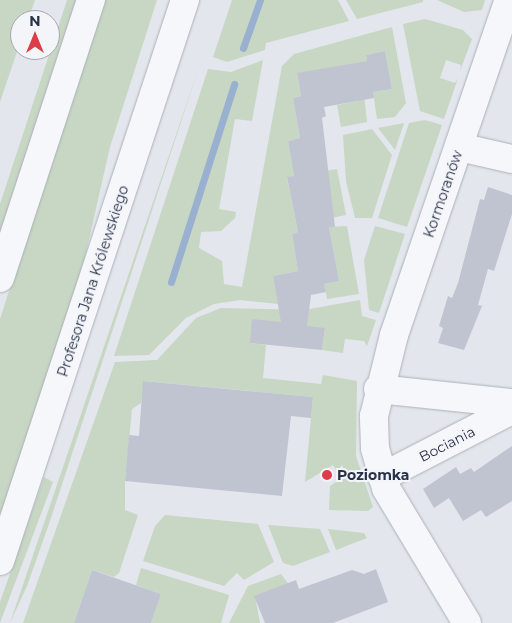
<!DOCTYPE html>
<meta charset="utf-8">
<style>
body{margin:0}
#map{position:relative;width:512px;height:623px;overflow:hidden;background:#e3e6ec;font-family:Montserrat,sans-serif}
div>[style]{position:absolute}
.green>*{inset:0;background:#c7d7c3}
.stream>*{height:7px;margin:-3.5px;padding:0 3.5px;transform-origin:3.5px;border-radius:3.5px;background:#9ab0d0}
.building>*{inset:0;background:#bfc4d0}
.roads{filter:drop-shadow(0 0 1px #abb0ba) drop-shadow(0 0 1px #abb0ba)}
.minor>*{height:28px;margin:-14px;padding:0 14px;transform-origin:14px;border-radius:14px;background:#f6f7fa}
.tertiary>*{height:28px;margin:-14px;padding:0 14px;transform-origin:14px;border-radius:14px;background:#f6f7fa}
.dots>*{width:14px;height:14px;translate:-50% -50%;box-sizing:border-box;border:2px solid #f3f5f9;border-radius:50%}
span{translate:-50% -50%;white-space:nowrap;text-align:center;line-height:1.15;-webkit-text-stroke:4px #f3f5f9;paint-order:stroke}
.street-label{font-size:14px;color:#283147}
.poi-label{font-size:14px;color:#283147;font-weight:700}
.left{translate:0 -50%;text-align:left}
.north{position:absolute;left:10px;top:10px;width:50px;height:50px;box-sizing:border-box;background:#f3f5f9;border:1px solid #a2a7b2;border-radius:50%;rotate:0deg;font-size:14px;font-weight:700;line-height:20px;text-align:center;color:#283147}
.north::after{content:'';display:block;margin:auto;width:18px;height:22px;background:#dd3c49;clip-path:polygon(50% 0,100% 100%,50% 72%,0 100%)}
</style>
<div id="map">
<div class="green">
<div style="clip-path:polygon(0 0,35px 0,28px 20px,20px 20px,20px 43px,0 102px)"></div>
<div style="clip-path:polygon(67px 0,78px 0,0 240px,0 204px)"></div>
<div style="clip-path:polygon(103px 0,157px 0,110px 147px,83px 266px,0 519px,0 319px)"></div>
<div style="clip-path:polygon(232px 0,338px 0,349px 21px,266px 43px,265px 50px,227px 62px,213px 57px)"></div>
<div style="clip-path:polygon(346px 0,423px 0,423px 2px,357px 19px)"></div>
<div style="clip-path:polygon(437px 0,485px 0,482px 10px,464px 12px)"></div>
<div style="clip-path:polygon(425px 19px,463px 30px,472px 39px,460px 71px,461px 65px,446px 60px,440px 78px,455px 83px,458px 78px,444px 119px,420px 111px,403px 24px)"></div>
<div style="clip-path:polygon(392px 27px,406px 103px,395px 117px,377px 119px,373px 92px,392px 89px,385px 51px,366px 55px,367px 61px,297px 74px,301px 96px,293px 98px,300px 138px,288px 141px,294px 176px,287px 178px,298px 232px,292px 234px,298px 271px,273px 276px,278px 304px,240px 300px,214px 304px,186px 318px,149px 355px,114px 356px,208px 69px,231px 72px,263px 60px,252px 121px,235px 119px,219px 209px,236px 212px,235px 218px,221px 231px,201px 232px,199px 248px,222px 261px,224px 284px,242px 287px,282px 66px,294px 54px)"></div>
<div style="clip-path:polygon(199px 67px,50px 521px,27px 586px,10px 623px)"></div>
<div style="clip-path:polygon(364px 94px,367px 122px,341px 127px,337px 105px,358px 101px)"></div>
<div style="clip-path:polygon(425px 120px,442px 125px,407px 227px,378px 218px,409px 123px)"></div>
<div style="clip-path:polygon(404px 123px,395px 150px,378px 128px)"></div>
<div style="clip-path:polygon(372px 129px,392px 155px,372px 218px,355px 218px,346px 181px,343px 135px)"></div>
<div style="clip-path:polygon(337px 169px,346px 215px,327px 219px,325px 171px)"></div>
<div style="clip-path:polygon(347px 226px,359px 294px,327px 299px,324px 284px,339px 281px,329px 227px)"></div>
<div style="clip-path:polygon(375px 226px,405px 234px,379px 313px,369px 310px,364px 260px)"></div>
<div style="clip-path:polygon(360px 300px,362px 316px,376px 320px,367px 346px,364px 341px,345px 339px,343px 353px,322px 350px,325px 329px,250px 343px,266px 345px,263px 378px,321px 384px,323px 375px,357px 381px,356px 456px,373px 507px,368px 511px,329px 510px,330px 486px,342px 478px,333px 465px,305px 482px,313px 397px,144px 381px,141px 403px,132px 409px,125px 481px,125px 510px,138px 515px,119px 573px,114px 577px,92px 570px,74px 623px,23px 623px,115px 362px,157px 360px,196px 318px,221px 308px,304px 310px)"></div>
<div style="clip-path:polygon(44px 477px,53px 482px,0 623px,0 602px)"></div>
<div style="clip-path:polygon(165px 515px,258px 524px,274px 562px,244px 580px,237px 573px,224px 586px,143px 561px,155px 526px)"></div>
<div style="clip-path:polygon(268px 525px,320px 529px,330px 552px,293px 566px,283px 563px)"></div>
<div style="clip-path:polygon(328px 529px,364px 533px,367px 538px,336px 550px)"></div>
<div style="clip-path:polygon(141px 568px,229px 595px,221px 623px,151px 623px,161px 594px,136px 585px)"></div>
<div style="clip-path:polygon(281px 574px,290px 586px,255px 596px,260px 623px,229px 623px,248px 586px)"></div>
</div>
<div class="stream">
<div style="left:243px;top:48px;width:51px;rotate:-70.5deg"></div>
<div style="left:171px;top:282px;width:208px;rotate:-72.3deg"></div>
</div>
<div class="building">
<div style="clip-path:polygon(385px 51px,392px 89px,373px 92px,374px 98px,324px 107px,326px 116px,322px 118px,335px 227px,329px 227px,339px 281px,324px 284px,326px 292px,311px 295px,307px 326px,325px 328px,322px 350px,250px 343px,252px 319px,281px 322px,273px 276px,298px 271px,292px 234px,298px 232px,287px 177px,294px 176px,288px 141px,300px 138px,293px 98px,301px 96px,297px 73px,367px 61px,366px 55px)"></div>
<div style="clip-path:polygon(488px 187px,512px 195px,512px 214px,494px 271px,488px 269px,478px 305px,482px 306px,464px 350px,438px 343px,443px 328px,439px 326px,448px 296px,452px 298px,458px 283px,480px 199px,484px 200px)"></div>
<div style="clip-path:polygon(143px 381px,313px 397px,311px 418px,291px 416px,282px 496px,125px 481px,129px 435px,139px 436px)"></div>
<div style="clip-path:polygon(512px 446px,512px 501px,486px 517px,481px 510px,463px 521px,449px 498px,434px 508px,423px 489px,456px 467px,460px 474px,471px 468px,474px 472px)"></div>
<div style="clip-path:polygon(376px 569px,388px 602px,333px 623px,265px 623px,254px 596px,296px 580px,299px 589px,352px 570px,364px 574px)"></div>
<div style="clip-path:polygon(92px 570px,161px 594px,151px 623px,74px 623px)"></div>
</div>
<div class="roads">
<div class="minor">
<div style="left:459px;top:147px;width:54px;rotate:12.8deg"></div>
<div style="left:378px;top:389px;width:135px;rotate:6deg"></div>
<div style="left:382px;top:477px;width:146px;rotate:-27.3deg"></div>
<div style="left:467px;top:623px;width:157px;rotate:-121deg"></div>
<div style="left:386px;top:488px;width:41px;rotate:-105.4deg"></div>
<div style="left:375px;top:448px;width:32px;rotate:-92deg"></div>
<div style="left:374px;top:416px;width:83px;rotate:-76.1deg"></div>
<div style="left:394px;top:335px;width:354px;rotate:-71.1deg"></div>
</div>
<div class="tertiary">
<div style="left:0;top:278px;width:293px;rotate:-71.9deg"></div>
<div style="left:0;top:561px;width:591px;rotate:-71.75deg"></div>
</div>
</div>
<div class="dots">
<div style="left:327px;top:475px;background:#dd3c49"></div>
</div>
<div class="street-label">
<span style="left:443px;top:194px;rotate:-71deg">Kormoranów</span>
<span style="left:93px;top:281px;rotate:-72deg">Profesora Jana Królewskiego</span>
<span style="left:447px;top:444px;rotate:-27deg">Bociania</span>
</div>
<div class="poi-label">
<span class="left" style="left:337px;top:475px">Poziomka</span>
</div>
<div class="north">N</div>
</div>
